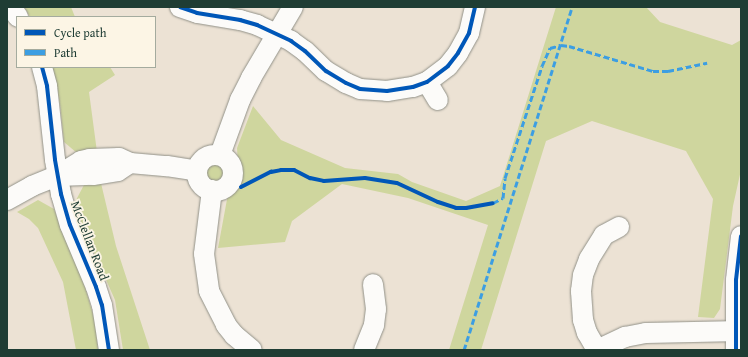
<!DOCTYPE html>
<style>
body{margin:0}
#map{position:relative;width:748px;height:357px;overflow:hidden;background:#ece2d4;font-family:"Gentium Book Plus",serif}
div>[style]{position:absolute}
.green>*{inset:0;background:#cfd69e}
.round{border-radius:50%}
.roads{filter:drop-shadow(0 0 1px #919188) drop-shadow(0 0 1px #919188)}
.minor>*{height:20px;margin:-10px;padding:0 10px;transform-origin:10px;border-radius:10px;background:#fcfbf9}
.minor>.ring{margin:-10px;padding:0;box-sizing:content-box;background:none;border:20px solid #fcfbf9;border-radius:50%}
.quiet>*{height:3px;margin-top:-1.5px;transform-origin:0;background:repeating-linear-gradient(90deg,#3c9ee2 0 6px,transparent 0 9px)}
.cycleway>*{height:4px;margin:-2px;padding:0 2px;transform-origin:2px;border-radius:2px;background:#0057b8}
span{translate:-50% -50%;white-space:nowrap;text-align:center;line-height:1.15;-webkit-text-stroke:3.5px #fcf5e5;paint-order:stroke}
.street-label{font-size:13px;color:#1f3d34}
.frame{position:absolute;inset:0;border:8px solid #1f3d34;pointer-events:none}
.legend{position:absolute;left:16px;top:16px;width:140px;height:52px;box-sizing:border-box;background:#fcf5e5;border:1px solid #a4ab9e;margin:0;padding:5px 7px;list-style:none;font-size:12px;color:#1f3d34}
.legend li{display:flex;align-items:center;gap:8px;height:20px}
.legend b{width:20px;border:1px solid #a4ab9e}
</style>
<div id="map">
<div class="green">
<div style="clip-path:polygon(24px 7px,71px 7px,75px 17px,30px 17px)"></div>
<div style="clip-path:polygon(556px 7px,646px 7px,660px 22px,732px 45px,741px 40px,741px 170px,733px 206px,720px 309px,714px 318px,698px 317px,713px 199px,686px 151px,592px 121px,546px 141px,481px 350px,449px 350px,488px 225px,408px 198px,342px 184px,292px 221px,285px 242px,218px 248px,228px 194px,237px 185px,239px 178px,237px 148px,253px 106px,281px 140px,345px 168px,398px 174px,412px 182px,466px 201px,500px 186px)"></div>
<div style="clip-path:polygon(52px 67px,110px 67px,115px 75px,89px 92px,97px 152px,77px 153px,64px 142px,60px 104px)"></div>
<div class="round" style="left:203px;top:160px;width:26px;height:26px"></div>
<div style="clip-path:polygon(100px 179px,116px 246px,150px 350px,123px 350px,115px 300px,81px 223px,75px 202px,85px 183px)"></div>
<div style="clip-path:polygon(38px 200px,54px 209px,85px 287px,95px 321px,98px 350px,76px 350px,63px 282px,38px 228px,29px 219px,17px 212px)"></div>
</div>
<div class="roads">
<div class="minor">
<div style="left:11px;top:7px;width:12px;rotate:55deg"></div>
<div style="left:180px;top:7px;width:18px;rotate:19deg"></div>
<div style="left:197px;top:13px;width:44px;rotate:9.2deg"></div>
<div style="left:240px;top:20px;width:18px;rotate:16deg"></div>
<div style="left:257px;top:25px;width:38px;rotate:25deg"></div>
<div style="left:291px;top:41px;width:17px;rotate:36deg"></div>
<div style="left:305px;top:51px;width:29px;rotate:44deg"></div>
<div style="left:326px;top:71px;width:23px;rotate:31deg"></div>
<div style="left:346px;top:83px;width:15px;rotate:23deg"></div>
<div style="left:360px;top:89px;width:27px;rotate:4deg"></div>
<div style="left:387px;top:91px;width:26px;rotate:-9deg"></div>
<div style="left:413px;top:87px;width:15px;rotate:-20deg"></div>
<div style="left:427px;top:82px;width:26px;rotate:-37deg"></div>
<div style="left:448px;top:66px;width:16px;rotate:-52deg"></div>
<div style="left:458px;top:53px;width:23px;rotate:-61deg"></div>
<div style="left:469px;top:33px;width:27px;rotate:-77deg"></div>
<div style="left:42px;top:67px;width:20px;rotate:75deg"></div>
<div style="left:47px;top:86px;width:74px;rotate:83.8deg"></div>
<div style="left:55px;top:160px;width:35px;rotate:80deg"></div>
<div style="left:61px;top:194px;width:32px;rotate:74deg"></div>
<div style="left:70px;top:225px;width:67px;rotate:67.2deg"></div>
<div style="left:96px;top:287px;width:19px;rotate:72deg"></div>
<div style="left:102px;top:305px;width:46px;rotate:81.2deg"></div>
<div style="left:427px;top:82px;width:21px;rotate:59deg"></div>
<div style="left:220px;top:155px;width:59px;rotate:-70deg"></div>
<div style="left:240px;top:100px;width:25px;rotate:-63deg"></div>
<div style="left:251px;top:78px;width:82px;rotate:-59.4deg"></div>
<div class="ring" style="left:197px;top:155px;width:16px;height:16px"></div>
<div style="left:57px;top:176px;width:36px;rotate:-2deg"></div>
<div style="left:93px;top:175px;width:25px;rotate:-9deg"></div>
<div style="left:118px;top:171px;width:14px;rotate:-34deg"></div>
<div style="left:212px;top:190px;width:64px;rotate:97.1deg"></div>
<div style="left:204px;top:254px;width:37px;rotate:82deg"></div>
<div style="left:209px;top:291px;width:38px;rotate:63deg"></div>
<div style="left:226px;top:325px;width:13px;rotate:51deg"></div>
<div style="left:234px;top:335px;width:23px;rotate:40deg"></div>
<div style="left:7px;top:200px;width:29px;rotate:-29deg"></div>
<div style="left:32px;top:186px;width:27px;rotate:-22deg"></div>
<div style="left:57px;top:176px;width:28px;rotate:-32deg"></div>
<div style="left:81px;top:161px;width:9px;rotate:-13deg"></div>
<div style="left:90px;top:159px;width:29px;rotate:-2deg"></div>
<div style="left:119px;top:158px;width:12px;rotate:24deg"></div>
<div style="left:130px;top:163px;width:37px;rotate:5deg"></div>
<div style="left:167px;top:166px;width:30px;rotate:9deg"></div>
<div style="left:364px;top:350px;width:27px;rotate:-68deg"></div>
<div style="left:374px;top:325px;width:16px;rotate:-83deg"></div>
<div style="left:376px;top:309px;width:25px;rotate:-97deg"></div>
<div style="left:597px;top:350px;width:31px;rotate:-25deg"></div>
<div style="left:625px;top:337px;width:21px;rotate:-11deg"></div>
<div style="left:646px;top:333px;width:95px;rotate:-1.2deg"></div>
<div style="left:597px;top:350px;width:20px;rotate:-120deg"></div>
<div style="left:587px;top:333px;width:14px;rotate:-107deg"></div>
<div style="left:583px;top:320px;width:29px;rotate:-94deg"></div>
<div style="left:581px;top:291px;width:16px;rotate:-83deg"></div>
<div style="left:583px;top:275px;width:17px;rotate:-69deg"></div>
<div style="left:589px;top:259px;width:28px;rotate:-58deg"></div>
<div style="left:604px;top:235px;width:17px;rotate:-28deg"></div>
<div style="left:736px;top:350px;width:70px;rotate:-90deg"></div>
<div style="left:736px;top:280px;width:44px;rotate:-83.5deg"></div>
</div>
</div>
<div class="quiet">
<div style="left:493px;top:203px;width:11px;rotate:-27deg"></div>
<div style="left:503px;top:198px;width:20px;rotate:-84deg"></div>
<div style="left:505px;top:178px;width:118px;rotate:-71.7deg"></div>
<div style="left:542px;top:66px;width:20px;rotate:-66deg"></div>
<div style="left:550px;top:48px;width:11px;rotate:-15deg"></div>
<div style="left:561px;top:45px;width:8px;rotate:7deg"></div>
<div style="left:569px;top:46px;width:88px;rotate:16.6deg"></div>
<div style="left:653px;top:71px;width:15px"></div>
<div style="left:668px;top:71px;width:40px;rotate:-12deg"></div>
<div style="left:464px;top:350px;width:360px;rotate:-72.5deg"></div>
</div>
<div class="cycleway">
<div style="left:180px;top:7px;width:18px;rotate:19deg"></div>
<div style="left:197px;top:13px;width:44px;rotate:9.2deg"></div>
<div style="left:240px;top:20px;width:18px;rotate:16deg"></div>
<div style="left:257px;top:25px;width:38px;rotate:25deg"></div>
<div style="left:291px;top:41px;width:17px;rotate:36deg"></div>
<div style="left:305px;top:51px;width:29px;rotate:44deg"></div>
<div style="left:326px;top:71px;width:23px;rotate:31deg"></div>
<div style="left:346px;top:83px;width:15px;rotate:23deg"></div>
<div style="left:360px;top:89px;width:27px;rotate:4deg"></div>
<div style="left:387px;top:91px;width:26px;rotate:-9deg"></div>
<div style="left:413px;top:87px;width:15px;rotate:-20deg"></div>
<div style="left:427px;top:82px;width:26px;rotate:-37deg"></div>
<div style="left:448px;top:66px;width:16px;rotate:-52deg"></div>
<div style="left:458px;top:53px;width:23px;rotate:-61deg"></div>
<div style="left:469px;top:33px;width:27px;rotate:-77deg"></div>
<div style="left:42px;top:67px;width:20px;rotate:75deg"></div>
<div style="left:47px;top:86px;width:74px;rotate:83.8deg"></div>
<div style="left:55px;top:160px;width:35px;rotate:80deg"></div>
<div style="left:61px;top:194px;width:32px;rotate:74deg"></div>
<div style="left:70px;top:225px;width:67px;rotate:67.2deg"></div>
<div style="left:96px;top:287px;width:19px;rotate:72deg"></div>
<div style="left:102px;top:305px;width:46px;rotate:81.2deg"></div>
<div style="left:241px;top:187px;width:34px;rotate:-27deg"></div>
<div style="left:271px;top:172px;width:10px;rotate:-11deg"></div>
<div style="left:281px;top:170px;width:13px"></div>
<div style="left:294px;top:170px;width:18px;rotate:27deg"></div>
<div style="left:310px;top:178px;width:14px;rotate:12deg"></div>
<div style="left:324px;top:181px;width:41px;rotate:-4.2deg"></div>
<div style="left:365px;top:178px;width:32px;rotate:9deg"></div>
<div style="left:397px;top:183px;width:45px;rotate:24.9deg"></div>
<div style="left:438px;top:202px;width:19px;rotate:18deg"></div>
<div style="left:456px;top:208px;width:10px"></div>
<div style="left:466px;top:208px;width:27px;rotate:-10deg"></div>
<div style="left:736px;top:350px;width:70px;rotate:-90deg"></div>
<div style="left:736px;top:280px;width:44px;rotate:-83.5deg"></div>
</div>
<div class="street-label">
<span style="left:89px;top:241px;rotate:69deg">McClellan Road</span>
</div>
<div class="frame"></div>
<ul class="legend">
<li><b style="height:5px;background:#0057b8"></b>Cycle path</li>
<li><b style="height:5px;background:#3c9ee2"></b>Path</li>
</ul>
</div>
